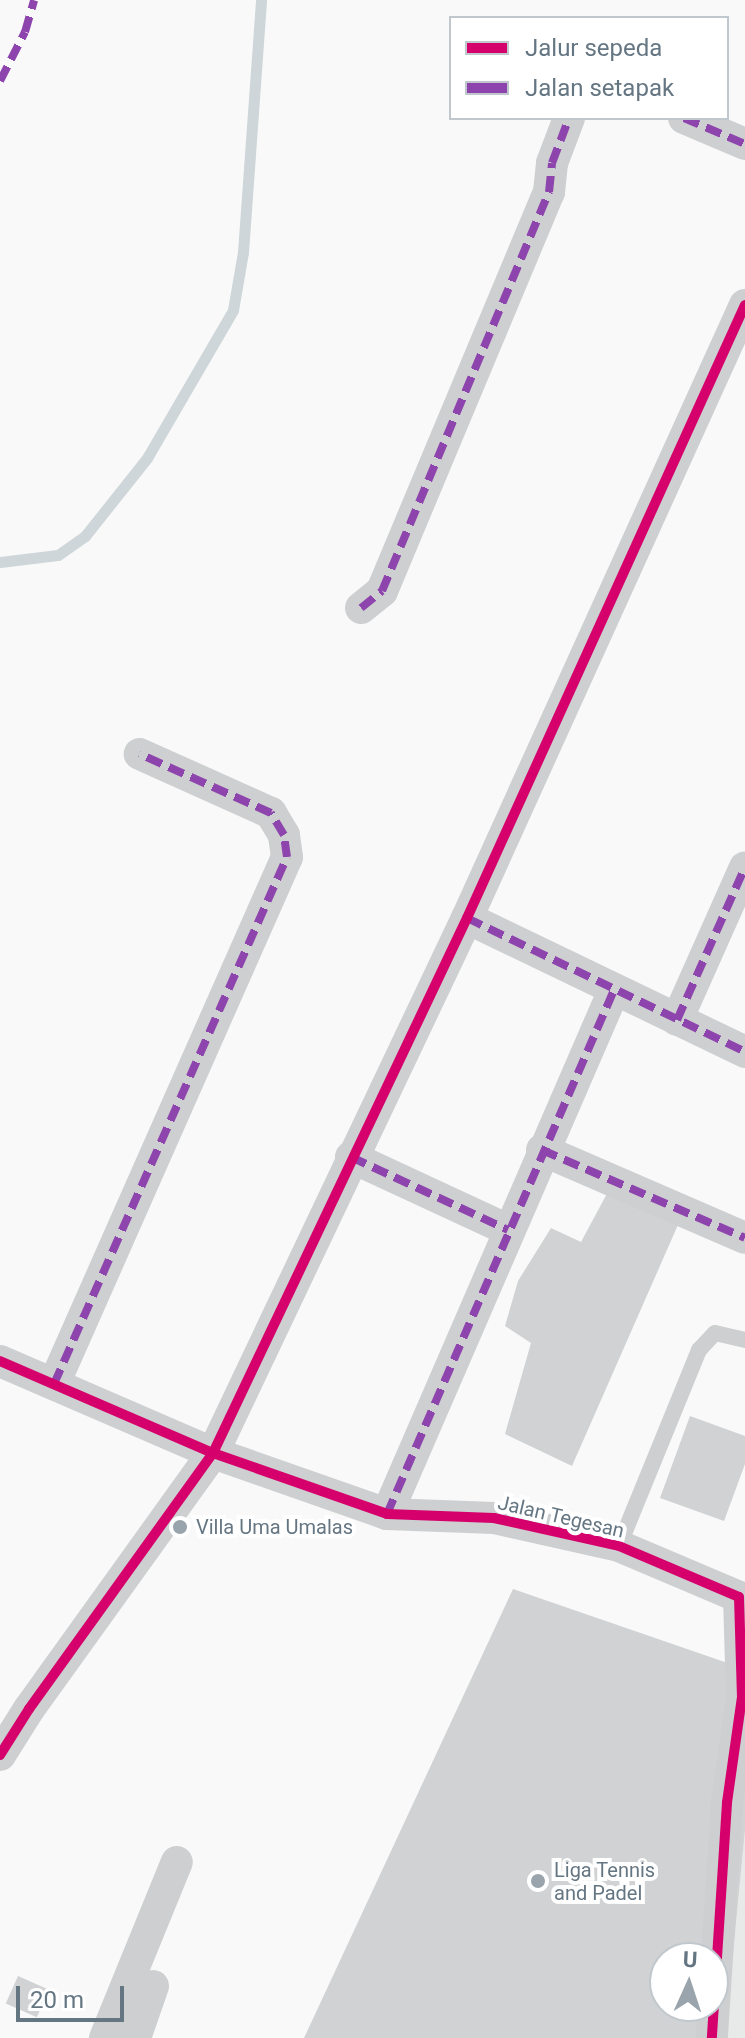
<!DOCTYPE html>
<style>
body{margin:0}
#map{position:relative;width:745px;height:2038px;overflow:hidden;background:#f9f9f9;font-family:Roboto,sans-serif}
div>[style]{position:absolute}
.built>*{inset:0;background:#e8e9e9}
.stream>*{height:11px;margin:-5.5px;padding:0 5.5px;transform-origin:5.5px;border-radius:5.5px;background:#ced6d9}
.building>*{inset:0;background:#d0d2d3;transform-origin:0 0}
.lane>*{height:16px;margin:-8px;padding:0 8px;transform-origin:8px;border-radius:8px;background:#cecfd0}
.street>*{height:32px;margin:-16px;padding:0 16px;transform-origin:16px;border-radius:16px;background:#cecfd0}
.quiet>*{height:8px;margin-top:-4px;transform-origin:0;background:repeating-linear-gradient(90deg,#8e44ad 0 16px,transparent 0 24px)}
.cycleway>*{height:10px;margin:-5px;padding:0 5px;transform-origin:5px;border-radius:5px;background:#d6006c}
.dots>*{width:22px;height:22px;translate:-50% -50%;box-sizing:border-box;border:4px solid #fff;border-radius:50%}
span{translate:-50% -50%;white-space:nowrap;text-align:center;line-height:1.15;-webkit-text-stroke:8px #fff;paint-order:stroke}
.street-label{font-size:20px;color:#657683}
.poi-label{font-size:20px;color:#657683}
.left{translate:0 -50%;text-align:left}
.legend{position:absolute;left:449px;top:16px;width:280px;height:104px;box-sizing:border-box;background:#fff;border:2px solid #c1c8cd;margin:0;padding:10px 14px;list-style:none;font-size:24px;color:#657683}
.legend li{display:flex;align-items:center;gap:16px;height:40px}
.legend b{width:40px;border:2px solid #c1c8cd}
.north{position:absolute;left:649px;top:1942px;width:80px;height:80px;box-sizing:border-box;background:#fff;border:2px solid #c1c8cd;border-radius:50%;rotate:3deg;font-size:22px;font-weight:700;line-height:32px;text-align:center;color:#657683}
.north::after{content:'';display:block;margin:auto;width:28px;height:36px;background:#99a4ac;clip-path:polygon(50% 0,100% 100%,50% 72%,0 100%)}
.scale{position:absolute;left:16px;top:1986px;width:108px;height:36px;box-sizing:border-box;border:4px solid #657683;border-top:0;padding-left:10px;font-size:24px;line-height:28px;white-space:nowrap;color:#657683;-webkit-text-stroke:6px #fff;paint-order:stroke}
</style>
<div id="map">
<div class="built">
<i style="clip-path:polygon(745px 1830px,745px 2038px,725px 2038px)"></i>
</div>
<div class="stream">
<i style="left:0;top:562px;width:58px;rotate:-6.9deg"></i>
<i style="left:58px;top:555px;width:33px;rotate:-35deg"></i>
<i style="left:85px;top:536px;width:100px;rotate:-51.5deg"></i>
<i style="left:147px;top:458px;width:171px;rotate:-59.8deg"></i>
<i style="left:233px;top:310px;width:59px;rotate:-80.2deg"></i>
<i style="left:243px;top:252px;width:253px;rotate:-85.9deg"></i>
</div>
<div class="building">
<i style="clip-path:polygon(610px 1188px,681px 1218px,572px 1466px,505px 1434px,531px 1343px,505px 1326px,518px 1281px,551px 1228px,581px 1242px)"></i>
<i style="clip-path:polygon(690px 1416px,745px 1436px,745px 1464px,724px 1521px,660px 1498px)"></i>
<i style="clip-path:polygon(evenodd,513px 1589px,745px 1669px,745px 1830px,725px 2038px,304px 2038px,513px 1589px,665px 1958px,713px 1958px,713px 2006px,665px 2006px,665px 1958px)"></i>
<i style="left:18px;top:1976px;width:34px;height:30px;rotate:24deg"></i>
</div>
<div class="lane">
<i style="left:619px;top:1546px;width:212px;rotate:-67.8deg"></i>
<i style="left:699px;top:1350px;width:23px;rotate:-47deg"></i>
<i style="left:715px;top:1333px;width:31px;rotate:13deg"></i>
</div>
<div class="street">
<i style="left:684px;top:118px;width:66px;rotate:23.1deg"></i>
<i style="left:361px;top:608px;width:27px;rotate:-39deg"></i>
<i style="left:382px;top:591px;width:433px;rotate:-67.3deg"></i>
<i style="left:549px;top:192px;width:29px;rotate:-84deg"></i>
<i style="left:552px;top:163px;width:48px;rotate:-69.3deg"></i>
<i style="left:467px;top:918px;width:309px;rotate:25.7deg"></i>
<i style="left:677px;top:1020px;width:167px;rotate:-66deg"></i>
<i style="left:542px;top:1150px;width:221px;rotate:23.4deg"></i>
<i style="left:351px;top:1157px;width:173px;rotate:24.9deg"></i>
<i style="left:0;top:1361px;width:232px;rotate:23.4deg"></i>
<i style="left:213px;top:1453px;width:184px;rotate:19.3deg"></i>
<i style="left:387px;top:1514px;width:107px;rotate:2.1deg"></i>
<i style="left:494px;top:1518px;width:128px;rotate:12.6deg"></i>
<i style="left:619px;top:1546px;width:130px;rotate:23deg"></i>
<i style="left:739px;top:1597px;width:100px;rotate:88.3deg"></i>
<i style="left:742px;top:1697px;width:107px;rotate:98.1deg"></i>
<i style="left:727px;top:1803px;width:235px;rotate:93.7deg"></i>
<i style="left:54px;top:1384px;width:576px;rotate:-66.15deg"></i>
<i style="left:287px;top:857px;width:22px;rotate:-98deg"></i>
<i style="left:284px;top:835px;width:26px;rotate:-121deg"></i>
<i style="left:271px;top:813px;width:144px;rotate:-155.8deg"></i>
<i style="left:387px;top:1514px;width:571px;rotate:-66.58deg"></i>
<i style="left:0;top:1755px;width:54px;rotate:-57.8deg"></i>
<i style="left:29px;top:1709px;width:315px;rotate:-54.3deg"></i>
<i style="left:213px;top:1453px;width:592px;rotate:-64.6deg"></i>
<i style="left:467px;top:918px;width:673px;rotate:-65.61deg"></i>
<i style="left:105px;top:2038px;width:190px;rotate:-67.8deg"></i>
<i style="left:135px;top:2038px;width:55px;rotate:-70.9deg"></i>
</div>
<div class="quiet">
<i style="left:0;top:81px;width:55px;rotate:-63deg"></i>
<i style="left:25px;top:32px;width:33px;rotate:-74deg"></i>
<i style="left:684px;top:118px;width:66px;rotate:23.1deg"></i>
<i style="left:361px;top:608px;width:27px;rotate:-39deg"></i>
<i style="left:382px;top:591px;width:433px;rotate:-67.3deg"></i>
<i style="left:549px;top:192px;width:29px;rotate:-84deg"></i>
<i style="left:552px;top:163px;width:48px;rotate:-69.3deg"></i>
<i style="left:467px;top:918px;width:309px;rotate:25.7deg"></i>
<i style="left:677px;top:1020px;width:167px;rotate:-66deg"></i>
<i style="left:542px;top:1150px;width:221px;rotate:23.4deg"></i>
<i style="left:351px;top:1157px;width:173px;rotate:24.9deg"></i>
<i style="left:54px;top:1384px;width:576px;rotate:-66.15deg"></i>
<i style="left:287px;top:857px;width:22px;rotate:-98deg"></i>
<i style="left:284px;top:835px;width:26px;rotate:-121deg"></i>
<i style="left:271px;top:813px;width:144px;rotate:-155.8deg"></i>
<i style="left:387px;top:1514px;width:571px;rotate:-66.58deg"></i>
</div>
<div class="cycleway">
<i style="left:0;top:1361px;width:232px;rotate:23.4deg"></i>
<i style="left:213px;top:1453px;width:184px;rotate:19.3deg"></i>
<i style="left:387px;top:1514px;width:107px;rotate:2.1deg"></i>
<i style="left:494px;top:1518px;width:128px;rotate:12.6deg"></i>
<i style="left:619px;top:1546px;width:130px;rotate:23deg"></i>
<i style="left:739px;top:1597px;width:100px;rotate:88.3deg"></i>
<i style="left:742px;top:1697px;width:107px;rotate:98.1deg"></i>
<i style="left:727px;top:1803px;width:235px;rotate:93.7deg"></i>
<i style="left:0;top:1755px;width:54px;rotate:-57.8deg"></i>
<i style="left:29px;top:1709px;width:315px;rotate:-54.3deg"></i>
<i style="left:213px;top:1453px;width:592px;rotate:-64.6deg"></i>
<i style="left:467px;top:918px;width:673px;rotate:-65.61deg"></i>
</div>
<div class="dots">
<i style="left:180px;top:1527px;background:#99a4ac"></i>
<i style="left:538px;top:1881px;background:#99a4ac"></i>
</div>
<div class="street-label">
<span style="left:561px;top:1517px;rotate:13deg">Jalan Tegesan</span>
</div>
<div class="poi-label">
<span class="left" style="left:196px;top:1527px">Villa Uma Umalas</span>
<span class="left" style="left:554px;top:1882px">Liga Tennis<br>and Padel</span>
</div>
<ul class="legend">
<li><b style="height:10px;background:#d6006c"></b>Jalur sepeda</li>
<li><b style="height:10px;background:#8e44ad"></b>Jalan setapak</li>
</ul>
<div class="north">U</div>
<div class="scale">20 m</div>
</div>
